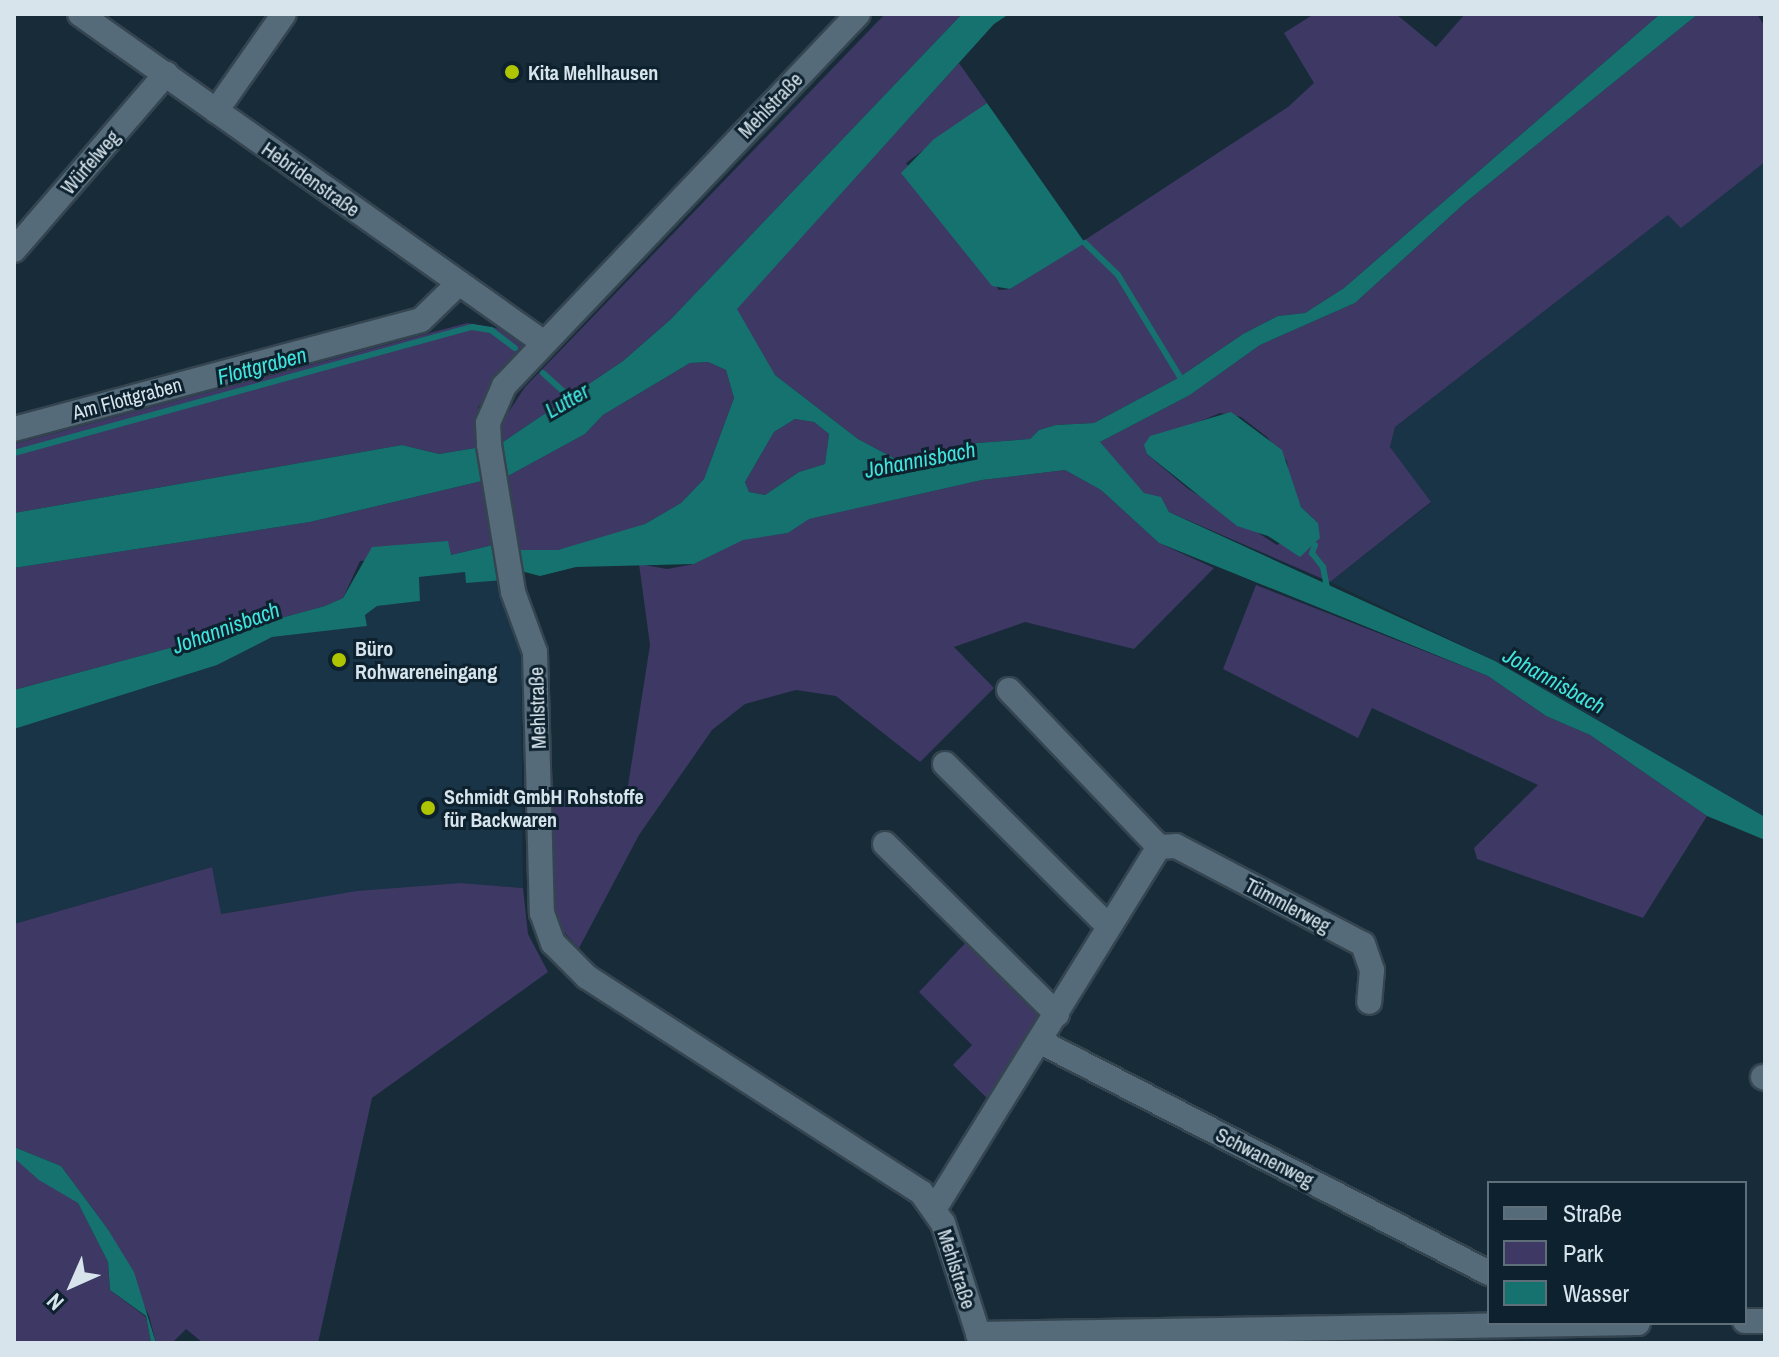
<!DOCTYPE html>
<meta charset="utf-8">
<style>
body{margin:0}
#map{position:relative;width:1779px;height:1357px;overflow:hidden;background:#172b38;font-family:"Archivo Narrow",sans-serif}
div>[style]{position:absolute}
.built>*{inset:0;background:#193446}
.green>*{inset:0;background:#3d3864}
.water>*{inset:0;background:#16726e}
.stream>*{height:6px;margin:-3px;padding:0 3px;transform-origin:3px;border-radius:3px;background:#16726e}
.roads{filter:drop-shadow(2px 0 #354550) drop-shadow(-2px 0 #354550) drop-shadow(0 2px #354550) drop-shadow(0 -2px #354550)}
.minor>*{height:24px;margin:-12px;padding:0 12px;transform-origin:12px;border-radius:12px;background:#556b7a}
.dots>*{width:22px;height:22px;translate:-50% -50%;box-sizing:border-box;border:4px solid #0d212e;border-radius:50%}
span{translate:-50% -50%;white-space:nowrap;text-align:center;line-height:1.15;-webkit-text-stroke:6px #0d212e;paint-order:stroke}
.poi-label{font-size:20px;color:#d7e4ec;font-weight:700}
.left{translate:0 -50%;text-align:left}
.street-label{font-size:20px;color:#d7e4ec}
.water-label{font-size:22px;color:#40e4dc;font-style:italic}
.frame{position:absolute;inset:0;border:16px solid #d7e4ec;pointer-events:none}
.legend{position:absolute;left:1487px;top:1181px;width:260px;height:144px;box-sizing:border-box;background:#0d212e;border:2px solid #5e6f7a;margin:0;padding:10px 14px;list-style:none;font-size:24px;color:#d7e4ec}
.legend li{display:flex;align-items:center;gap:16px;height:40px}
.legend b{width:40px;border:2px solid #5e6f7a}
.north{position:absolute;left:32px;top:1245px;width:80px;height:80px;-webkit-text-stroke:6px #0d212e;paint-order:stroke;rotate:225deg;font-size:22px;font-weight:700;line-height:32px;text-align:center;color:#d7e4ec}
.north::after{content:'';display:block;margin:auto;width:28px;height:36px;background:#d7e4ec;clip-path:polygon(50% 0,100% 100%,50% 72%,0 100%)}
</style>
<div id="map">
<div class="built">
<i style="clip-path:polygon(1765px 162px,1765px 817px,1495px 661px,1330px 582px,1431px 503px,1390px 447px,1395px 427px,1669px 214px,1681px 227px)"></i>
<i style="clip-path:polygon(465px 572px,501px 580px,521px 647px,523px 888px,460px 883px,356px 891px,220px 914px,211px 867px,14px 924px,14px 729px,217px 665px,272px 637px,367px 625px,365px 615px,377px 606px,420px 601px,419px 577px)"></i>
</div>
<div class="green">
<i style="clip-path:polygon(885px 14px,962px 14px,671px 319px,623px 361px,500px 444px,502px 422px,525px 387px)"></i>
<i style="clip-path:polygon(1314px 14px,1396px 14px,1436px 47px,1465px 14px,1660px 14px,1344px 288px,1305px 313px,1278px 316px,1243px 334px,1178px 378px,1094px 423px,1056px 425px,1039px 430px,1030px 439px,977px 443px,901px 462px,858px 439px,775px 375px,745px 330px,736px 309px,959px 63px,987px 103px,906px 163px,999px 290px,1010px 289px,1288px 107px,1314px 83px,1284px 33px)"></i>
<i style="clip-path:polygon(evenodd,1698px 14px,1757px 14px,1765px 27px,1765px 162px,1681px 228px,1668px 215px,1395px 427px,1390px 447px,1431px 502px,1330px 582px,1169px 512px,1161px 498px,1144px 493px,1104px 452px,1100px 442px,1190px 395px,1260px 345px,1355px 303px,1466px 202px,1698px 14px,1220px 413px,1241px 417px,1267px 437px,1287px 461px,1289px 482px,1301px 507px,1318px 523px,1277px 545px,1187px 488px,1147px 454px,1189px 426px,1220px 413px)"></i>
<i style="clip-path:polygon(467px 323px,501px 329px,524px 346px,478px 407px,481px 447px,439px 454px,402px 445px,14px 513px,14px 444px)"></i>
<i style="clip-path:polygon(708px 362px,726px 370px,734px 398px,704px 479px,681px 503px,645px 524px,610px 537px,558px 550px,509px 550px,506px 477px,585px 434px,603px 415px,690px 363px)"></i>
<i style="clip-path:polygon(795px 419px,814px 422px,829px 434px,825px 464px,799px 472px,765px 495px,749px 492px,745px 482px,774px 432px)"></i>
<i style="clip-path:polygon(1065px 470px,1101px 490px,1159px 543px,1214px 568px,1134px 649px,1025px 622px,954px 647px,994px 688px,920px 762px,836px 696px,796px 690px,745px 704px,712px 730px,639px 835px,579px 948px,573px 942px,557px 924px,551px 900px,552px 791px,627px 792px,650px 645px,639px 564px,667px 569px,694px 564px,743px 539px,788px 533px,808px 519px,982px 480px)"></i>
<i style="clip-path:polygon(486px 480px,497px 544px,451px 555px,360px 561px,343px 598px,325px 606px,14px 690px,14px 568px,310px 522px)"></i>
<i style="clip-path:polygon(1256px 585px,1488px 676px,1546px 716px,1590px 735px,1707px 816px,1643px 918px,1477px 859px,1474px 848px,1538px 785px,1372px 708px,1358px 738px,1223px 669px)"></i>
<i style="clip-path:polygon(212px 867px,221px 914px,356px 891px,460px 883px,523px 888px,528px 934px,548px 972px,372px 1098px,318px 1343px,203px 1343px,186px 1329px,172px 1343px,156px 1343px,149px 1316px,107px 1228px,61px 1166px,14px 1147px,14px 924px)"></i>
<i style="clip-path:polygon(971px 937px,1051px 1017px,995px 1106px,953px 1065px,972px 1045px,919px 992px)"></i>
<i style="clip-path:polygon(14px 1158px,78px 1203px,108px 1262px,110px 1290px,146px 1317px,151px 1343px,14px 1343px)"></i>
</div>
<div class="water">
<i style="clip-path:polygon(evenodd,962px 14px,1009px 14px,994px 24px,737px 309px,775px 375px,858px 439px,901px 462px,977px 443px,1030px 439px,1039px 430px,1056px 425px,1094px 423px,1178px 378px,1243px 334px,1278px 316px,1305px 313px,1344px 288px,1660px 14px,1698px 14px,1466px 202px,1355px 303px,1260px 345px,1190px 395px,1100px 442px,1144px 493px,1161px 497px,1169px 512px,1495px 661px,1765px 817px,1765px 840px,1707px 816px,1590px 735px,1546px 716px,1488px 676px,1159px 543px,1101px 490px,1065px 470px,982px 480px,809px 519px,788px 533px,743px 540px,694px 564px,576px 567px,540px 576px,513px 569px,509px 550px,558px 550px,645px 524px,681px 503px,704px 479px,734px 398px,726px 370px,708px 362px,690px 363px,603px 415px,585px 434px,506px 477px,500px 444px,623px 361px,671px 319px,962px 14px,795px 419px,814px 422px,829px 434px,825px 464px,799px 472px,765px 495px,749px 492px,745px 482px,774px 432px,795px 419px)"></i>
<i style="clip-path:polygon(987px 103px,1085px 243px,1010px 289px,992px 286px,901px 173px,934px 139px)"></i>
<i style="clip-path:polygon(1231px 412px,1282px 450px,1301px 507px,1318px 523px,1320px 538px,1300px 557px,1268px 536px,1237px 526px,1147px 454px,1144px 445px,1150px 436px)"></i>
<i style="clip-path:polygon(402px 445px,439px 454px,481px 447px,486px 480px,310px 522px,14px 568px,14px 513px)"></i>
<i style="clip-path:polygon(448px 541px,451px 555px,497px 544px,504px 580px,466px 583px,465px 572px,419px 577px,420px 601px,377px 606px,365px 615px,367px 626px,272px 637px,217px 665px,14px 729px,14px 690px,325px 606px,343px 598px,372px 547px)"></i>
<i style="clip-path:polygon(14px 1147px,61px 1166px,107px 1228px,134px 1272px,156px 1343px,151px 1343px,146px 1316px,110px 1290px,108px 1262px,78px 1203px,39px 1180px,14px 1158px)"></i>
</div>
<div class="stream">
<i style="left:1085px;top:243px;width:46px;rotate:44.1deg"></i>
<i style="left:1118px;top:275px;width:125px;rotate:58.7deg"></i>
<i style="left:543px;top:373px;width:42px;rotate:42.1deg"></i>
<i style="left:14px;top:453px;width:475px;rotate:-15.4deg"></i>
<i style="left:472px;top:327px;width:19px;rotate:9deg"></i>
<i style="left:491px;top:330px;width:30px;rotate:37deg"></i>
<i style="left:1315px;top:545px;width:9px;rotate:111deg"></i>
<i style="left:1312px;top:553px;width:18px;rotate:52deg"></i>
<i style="left:1323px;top:567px;width:20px;rotate:79deg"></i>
</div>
<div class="roads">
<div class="minor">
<i style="left:80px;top:14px;width:569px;rotate:35.34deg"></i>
<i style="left:858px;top:14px;width:514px;rotate:133.58deg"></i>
<i style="left:504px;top:386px;width:40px;rotate:113.4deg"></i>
<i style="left:488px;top:423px;width:22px;rotate:87deg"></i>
<i style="left:489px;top:445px;width:149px;rotate:80.7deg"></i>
<i style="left:513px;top:592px;width:64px;rotate:69.9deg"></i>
<i style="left:535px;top:652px;width:261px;rotate:88.5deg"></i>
<i style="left:542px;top:913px;width:32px;rotate:70deg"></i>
<i style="left:553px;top:943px;width:48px;rotate:45deg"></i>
<i style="left:587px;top:977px;width:397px;rotate:32.8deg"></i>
<i style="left:921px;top:1192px;width:38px;rotate:55deg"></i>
<i style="left:943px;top:1223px;width:126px;rotate:72.4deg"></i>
<i style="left:216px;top:111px;width:118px;rotate:-55deg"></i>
<i style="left:14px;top:250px;width:233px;rotate:-49.2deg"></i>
<i style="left:14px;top:429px;width:421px;rotate:-15deg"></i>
<i style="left:421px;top:320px;width:53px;rotate:-44.2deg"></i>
<i style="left:1009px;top:690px;width:217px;rotate:46.3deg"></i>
<i style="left:945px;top:764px;width:231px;rotate:44.8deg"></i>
<i style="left:885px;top:844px;width:242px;rotate:44.7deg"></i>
<i style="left:1041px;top:1042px;width:504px;rotate:27.28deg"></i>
<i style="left:1763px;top:1077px;width:2px;rotate:27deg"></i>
<i style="left:935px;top:1208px;width:425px;rotate:-58.2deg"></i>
<i style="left:1159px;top:847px;width:17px;rotate:-3deg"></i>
<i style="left:1176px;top:846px;width:211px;rotate:27.7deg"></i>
<i style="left:1363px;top:944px;width:28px;rotate:71deg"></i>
<i style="left:1372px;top:970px;width:32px;rotate:95deg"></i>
<i style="left:1745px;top:1321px;width:20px"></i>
<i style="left:978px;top:1334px;width:660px;rotate:-0.95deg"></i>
</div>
</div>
<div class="dots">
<i style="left:512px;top:72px;background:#b0c502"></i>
<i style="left:339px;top:660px;background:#b0c502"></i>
<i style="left:428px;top:808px;background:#b0c502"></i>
</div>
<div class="poi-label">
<span class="left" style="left:528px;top:72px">Kita Mehlhausen</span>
<span class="left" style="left:355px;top:660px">Büro<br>Rohwareneingang</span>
<span class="left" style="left:444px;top:808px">Schmidt GmbH Rohstoffe<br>für Backwaren</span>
</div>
<div class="street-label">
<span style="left:770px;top:105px;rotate:-46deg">Mehlstraße</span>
<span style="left:90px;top:162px;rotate:-49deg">Würfelweg</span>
<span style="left:311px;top:179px;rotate:35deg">Hebridenstraße</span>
<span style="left:127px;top:398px;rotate:-15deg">Am Flottgraben</span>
<span style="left:537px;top:708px;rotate:-92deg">Mehlstraße</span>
<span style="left:1288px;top:905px;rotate:28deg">Tümmlerweg</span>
<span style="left:1265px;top:1157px;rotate:27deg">Schwanenweg</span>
<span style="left:957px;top:1269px;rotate:72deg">Mehlstraße</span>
</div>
<div class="water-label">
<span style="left:262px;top:366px;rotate:-15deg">Flottgraben</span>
<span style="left:567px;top:401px;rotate:-30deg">Lutter</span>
<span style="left:920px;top:460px;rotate:-11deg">Johannisbach</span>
<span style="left:226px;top:628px;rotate:-20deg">Johannisbach</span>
<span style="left:1554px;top:681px;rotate:29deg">Johannisbach</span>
</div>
<div class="frame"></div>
<ul class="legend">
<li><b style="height:10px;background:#556b7a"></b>Straße</li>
<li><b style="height:22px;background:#3d3864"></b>Park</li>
<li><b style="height:22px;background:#16726e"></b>Wasser</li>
</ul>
<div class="north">N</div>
</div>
